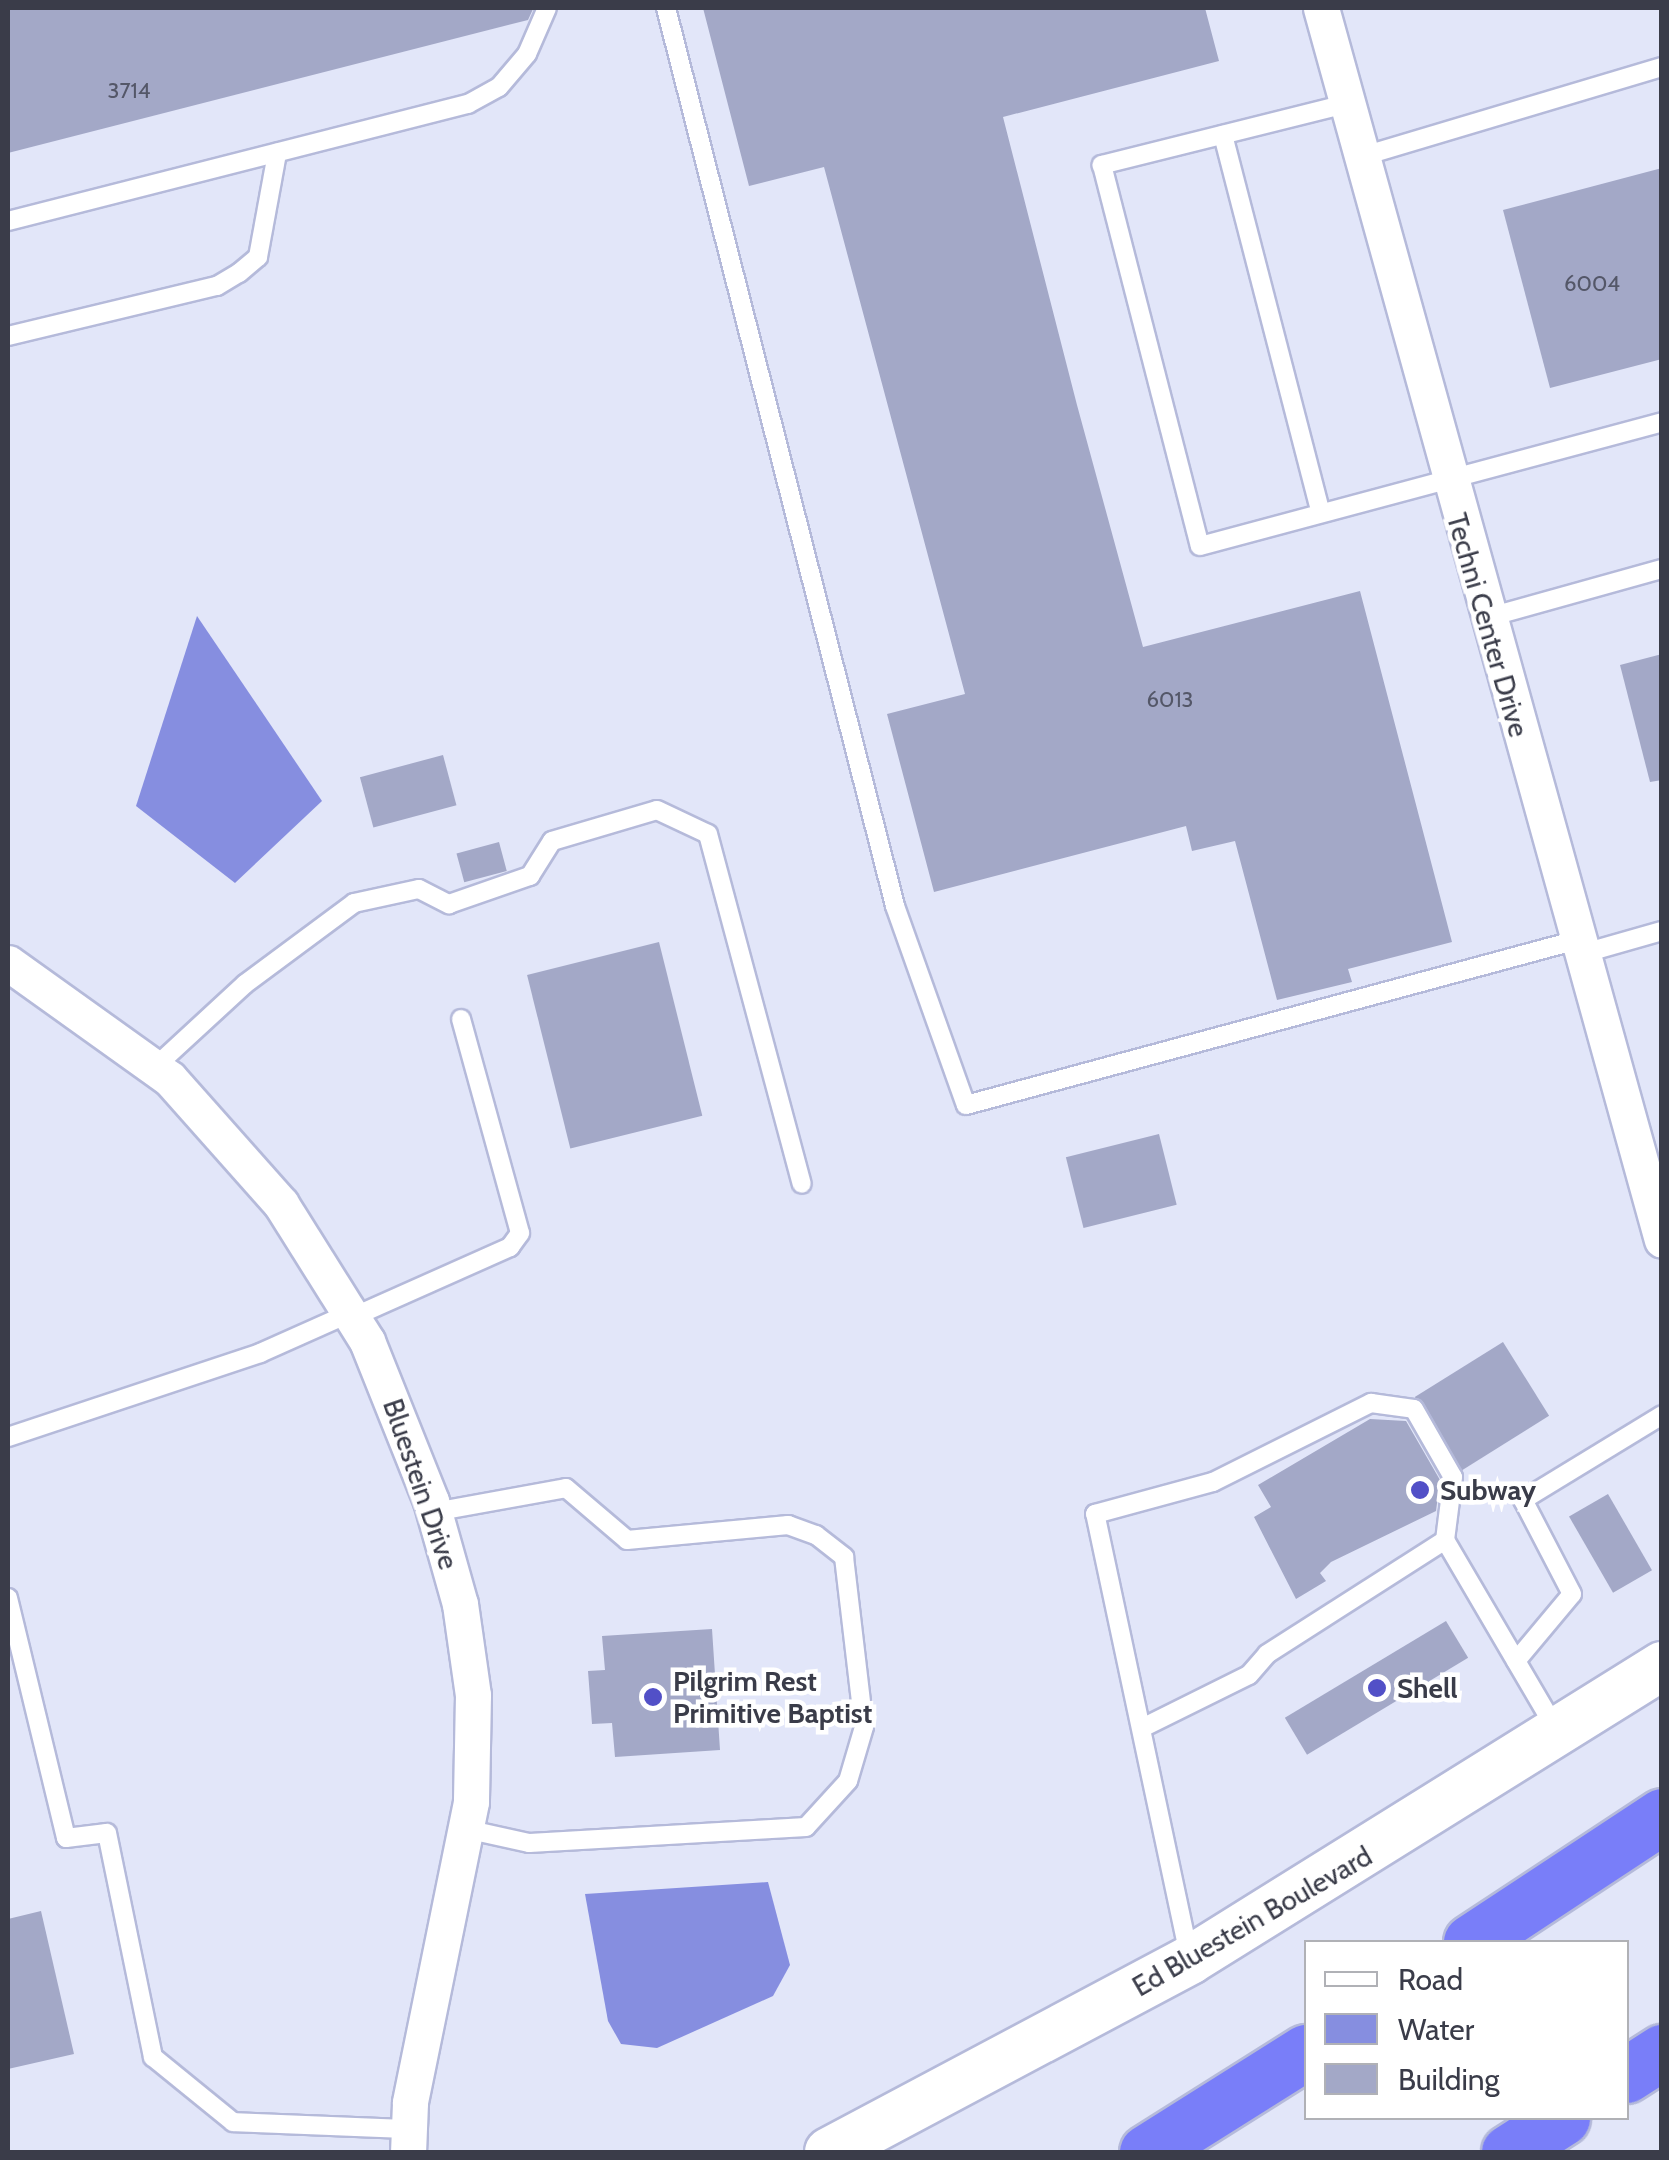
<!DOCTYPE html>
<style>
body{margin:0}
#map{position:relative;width:1669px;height:2160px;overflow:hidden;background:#e2e6f9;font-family:Cabin,sans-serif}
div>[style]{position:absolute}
.water>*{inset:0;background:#868ee0}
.building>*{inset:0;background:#a3a8c7;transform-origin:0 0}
.roads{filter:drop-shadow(2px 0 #b5bada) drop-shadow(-2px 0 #b5bada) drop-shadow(0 2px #b5bada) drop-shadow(0 -2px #b5bada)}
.service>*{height:18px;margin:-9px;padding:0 9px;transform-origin:9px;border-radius:9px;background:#fff}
.minor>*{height:35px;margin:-17.5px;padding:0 17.5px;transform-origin:17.5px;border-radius:17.5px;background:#fff}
.secondary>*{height:48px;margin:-24px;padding:0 24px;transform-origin:24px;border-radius:24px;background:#fff}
.motorway>*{height:55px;margin:-27.5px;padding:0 27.5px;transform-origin:27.5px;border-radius:27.5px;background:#797ef9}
.dots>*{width:28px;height:28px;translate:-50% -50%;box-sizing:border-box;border:5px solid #fff;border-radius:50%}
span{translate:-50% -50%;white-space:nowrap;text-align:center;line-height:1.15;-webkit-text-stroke:9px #fff;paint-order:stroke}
.number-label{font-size:22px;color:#545768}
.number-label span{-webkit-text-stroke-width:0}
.street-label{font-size:28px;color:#3a3c49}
.poi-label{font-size:28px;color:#3a3c49;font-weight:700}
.left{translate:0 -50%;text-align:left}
.frame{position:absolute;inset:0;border:10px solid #3a3c49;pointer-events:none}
.legend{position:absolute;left:1304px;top:1940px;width:325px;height:180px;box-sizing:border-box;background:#fff;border:2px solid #b0b1b6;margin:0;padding:12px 18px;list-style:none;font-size:30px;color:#3a3c49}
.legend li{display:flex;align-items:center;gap:20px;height:50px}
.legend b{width:50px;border:2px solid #b0b1b6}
</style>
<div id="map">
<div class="water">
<i style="clip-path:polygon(197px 616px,322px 801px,235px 883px,136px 806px)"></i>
<i style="clip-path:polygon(768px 1882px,790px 1965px,773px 1996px,657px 2048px,621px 2044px,608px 2021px,585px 1894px)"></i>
</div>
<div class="building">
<i style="clip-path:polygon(8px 8px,533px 8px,533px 9px,528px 20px,8px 153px)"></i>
<i style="clip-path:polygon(703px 8px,1205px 8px,1219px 61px,1003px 117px,1077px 405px,1143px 647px,1360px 591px,1452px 942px,1348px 969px,1352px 982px,1277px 1000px,1235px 841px,1192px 851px,1186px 826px,934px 892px,887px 714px,965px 694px,824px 167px,749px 186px)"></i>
<i style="clip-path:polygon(1662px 168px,1662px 359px,1550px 388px,1503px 210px)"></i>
<i style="clip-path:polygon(1662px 654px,1662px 780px,1650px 782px,1620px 665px)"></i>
<i style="left:443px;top:755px;width:52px;height:86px;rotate:75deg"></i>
<i style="left:499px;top:842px;width:30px;height:44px;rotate:75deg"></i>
<i style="left:659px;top:942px;width:179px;height:136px;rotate:76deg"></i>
<i style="left:1159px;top:1134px;width:73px;height:96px;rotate:76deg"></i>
<i style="left:1503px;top:1342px;width:87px;height:104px;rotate:58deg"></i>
<i style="clip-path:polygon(1370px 1419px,1406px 1421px,1440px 1480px,1436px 1511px,1331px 1562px,1320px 1573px,1326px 1581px,1296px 1599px,1254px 1517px,1271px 1507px,1258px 1485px)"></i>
<i style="left:1608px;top:1494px;width:88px;height:45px;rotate:60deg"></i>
<i style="left:1446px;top:1621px;width:43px;height:188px;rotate:59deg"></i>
<i style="clip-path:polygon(712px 1629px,720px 1750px,615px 1757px,612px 1723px,592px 1724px,588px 1671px,605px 1670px,602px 1636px)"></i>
<i style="clip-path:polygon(41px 1911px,74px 2054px,8px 2069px,8px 1919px)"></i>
</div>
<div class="roads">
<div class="service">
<i style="left:666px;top:8px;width:927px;rotate:75.69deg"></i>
<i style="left:895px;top:906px;width:211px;rotate:70.4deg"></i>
<i style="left:966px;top:1105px;width:633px;rotate:-15.11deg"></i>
<i style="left:1346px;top:104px;width:252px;rotate:166deg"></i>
<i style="left:1102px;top:165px;width:393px;rotate:75.6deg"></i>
<i style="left:1200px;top:546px;width:478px;rotate:-15deg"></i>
<i style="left:1223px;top:135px;width:390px;rotate:75.5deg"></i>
<i style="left:1360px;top:157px;width:315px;rotate:-16.6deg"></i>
<i style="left:8px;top:221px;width:475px;rotate:-14.3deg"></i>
<i style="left:468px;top:104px;width:35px;rotate:-29deg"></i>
<i style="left:499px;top:87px;width:43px;rotate:-49.7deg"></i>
<i style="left:527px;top:54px;width:50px;rotate:-66.5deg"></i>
<i style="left:8px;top:336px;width:215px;rotate:-13.5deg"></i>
<i style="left:217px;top:286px;width:26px;rotate:-31deg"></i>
<i style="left:239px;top:273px;width:25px;rotate:-40deg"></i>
<i style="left:258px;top:257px;width:106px;rotate:-79.6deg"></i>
<i style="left:1486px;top:618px;width:183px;rotate:-15.6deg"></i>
<i style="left:1581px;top:954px;width:84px;rotate:-15.9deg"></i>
<i style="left:155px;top:1067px;width:122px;rotate:-42.7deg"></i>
<i style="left:245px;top:984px;width:136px;rotate:-36.6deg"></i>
<i style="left:354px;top:903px;width:66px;rotate:-12.2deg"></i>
<i style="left:419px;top:889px;width:34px;rotate:27deg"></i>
<i style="left:449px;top:904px;width:86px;rotate:-19.1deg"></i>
<i style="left:530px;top:876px;width:41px;rotate:-57.8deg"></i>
<i style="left:552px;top:841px;width:109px;rotate:-16.4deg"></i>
<i style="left:657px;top:810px;width:56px;rotate:25.2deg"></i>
<i style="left:708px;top:834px;width:362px;rotate:75deg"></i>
<i style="left:353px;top:1317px;width:172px;rotate:-24deg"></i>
<i style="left:510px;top:1247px;width:17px;rotate:-54deg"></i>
<i style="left:520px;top:1233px;width:222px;rotate:-105.4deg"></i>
<i style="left:8px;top:1437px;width:266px;rotate:-18.4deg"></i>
<i style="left:260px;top:1353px;width:98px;rotate:-24deg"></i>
<i style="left:434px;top:1512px;width:134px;rotate:-10.3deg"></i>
<i style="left:566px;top:1488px;width:80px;rotate:40.4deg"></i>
<i style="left:627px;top:1540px;width:162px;rotate:-5.3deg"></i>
<i style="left:788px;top:1525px;width:30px;rotate:20deg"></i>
<i style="left:816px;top:1535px;width:36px;rotate:38deg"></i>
<i style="left:844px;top:1557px;width:171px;rotate:83.3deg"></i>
<i style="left:864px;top:1727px;width:56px;rotate:106.5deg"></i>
<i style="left:848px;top:1781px;width:62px;rotate:132.4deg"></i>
<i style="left:806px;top:1827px;width:277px;rotate:176.7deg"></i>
<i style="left:529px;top:1843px;width:65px;rotate:-167.5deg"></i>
<i style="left:8px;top:1598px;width:247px;rotate:76.4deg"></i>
<i style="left:66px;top:1838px;width:41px;rotate:-7deg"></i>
<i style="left:107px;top:1833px;width:229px;rotate:78.4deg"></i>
<i style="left:153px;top:2057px;width:103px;rotate:39.1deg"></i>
<i style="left:233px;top:2122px;width:176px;rotate:2.3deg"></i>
<i style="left:1516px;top:1661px;width:87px;rotate:-50.1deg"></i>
<i style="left:1572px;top:1594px;width:106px;rotate:-117.5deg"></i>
<i style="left:1523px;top:1500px;width:163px;rotate:-31.4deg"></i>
<i style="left:1142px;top:1728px;width:119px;rotate:-26.4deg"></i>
<i style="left:1249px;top:1675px;width:28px;rotate:-49deg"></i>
<i style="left:1267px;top:1654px;width:211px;rotate:-32.6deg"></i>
<i style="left:1189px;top:1955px;width:451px;rotate:-102deg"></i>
<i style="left:1095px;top:1514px;width:122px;rotate:-15.2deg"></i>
<i style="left:1213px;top:1482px;width:177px;rotate:-26.6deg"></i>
<i style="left:1371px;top:1403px;width:43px;rotate:7.9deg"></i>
<i style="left:1414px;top:1409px;width:78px;rotate:60.2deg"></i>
<i style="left:1453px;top:1477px;width:64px;rotate:97.2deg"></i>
<i style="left:1445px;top:1540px;width:219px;rotate:59.6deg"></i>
</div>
<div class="minor">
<i style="left:1321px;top:8px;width:1278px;rotate:74.53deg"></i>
<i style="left:8px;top:963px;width:199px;rotate:35.6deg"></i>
<i style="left:170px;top:1079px;width:167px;rotate:48.4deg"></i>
<i style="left:281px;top:1204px;width:162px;rotate:57.9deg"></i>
<i style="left:367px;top:1341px;width:172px;rotate:68.2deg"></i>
<i style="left:431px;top:1501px;width:107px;rotate:74.3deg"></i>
<i style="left:460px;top:1604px;width:92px;rotate:81.9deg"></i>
<i style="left:473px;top:1695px;width:107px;rotate:91.1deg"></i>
<i style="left:471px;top:1802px;width:307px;rotate:101.5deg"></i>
<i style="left:410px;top:2103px;width:49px;rotate:92.3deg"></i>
</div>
<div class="secondary">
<i style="left:829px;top:2152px;width:409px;rotate:-28deg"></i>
<i style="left:1190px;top:1960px;width:556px;rotate:-31.92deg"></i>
</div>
<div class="motorway">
<i style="left:1471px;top:1942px;width:229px;rotate:-33.4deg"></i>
<i style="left:1626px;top:2075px;width:43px;rotate:-32.6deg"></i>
<i style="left:1147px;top:2152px;width:188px;rotate:-32.2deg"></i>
<i style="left:1509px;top:2152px;width:63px;rotate:-32.7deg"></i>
</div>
</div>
<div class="dots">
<i style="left:1420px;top:1490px;background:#5250c7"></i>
<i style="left:1377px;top:1688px;background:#5250c7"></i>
<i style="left:653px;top:1697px;background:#5250c7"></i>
</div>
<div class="number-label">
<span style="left:129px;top:91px">3714</span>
<span style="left:1592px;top:284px">6004</span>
<span style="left:1170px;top:700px">6013</span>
</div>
<div class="street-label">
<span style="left:1488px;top:625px;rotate:74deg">Techni Center Drive</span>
<span style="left:421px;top:1484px;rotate:71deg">Bluestein Drive</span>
<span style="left:1252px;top:1921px;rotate:-30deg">Ed Bluestein Boulevard</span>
</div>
<div class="poi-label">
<span class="left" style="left:1440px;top:1490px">Subway</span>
<span class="left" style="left:673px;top:1697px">Pilgrim Rest<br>Primitive Baptist</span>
<span class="left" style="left:1397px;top:1688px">Shell</span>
</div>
<div class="frame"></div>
<ul class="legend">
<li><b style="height:12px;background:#fff"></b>Road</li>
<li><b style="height:28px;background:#868ee0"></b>Water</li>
<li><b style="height:28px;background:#a3a8c7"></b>Building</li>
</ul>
</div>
